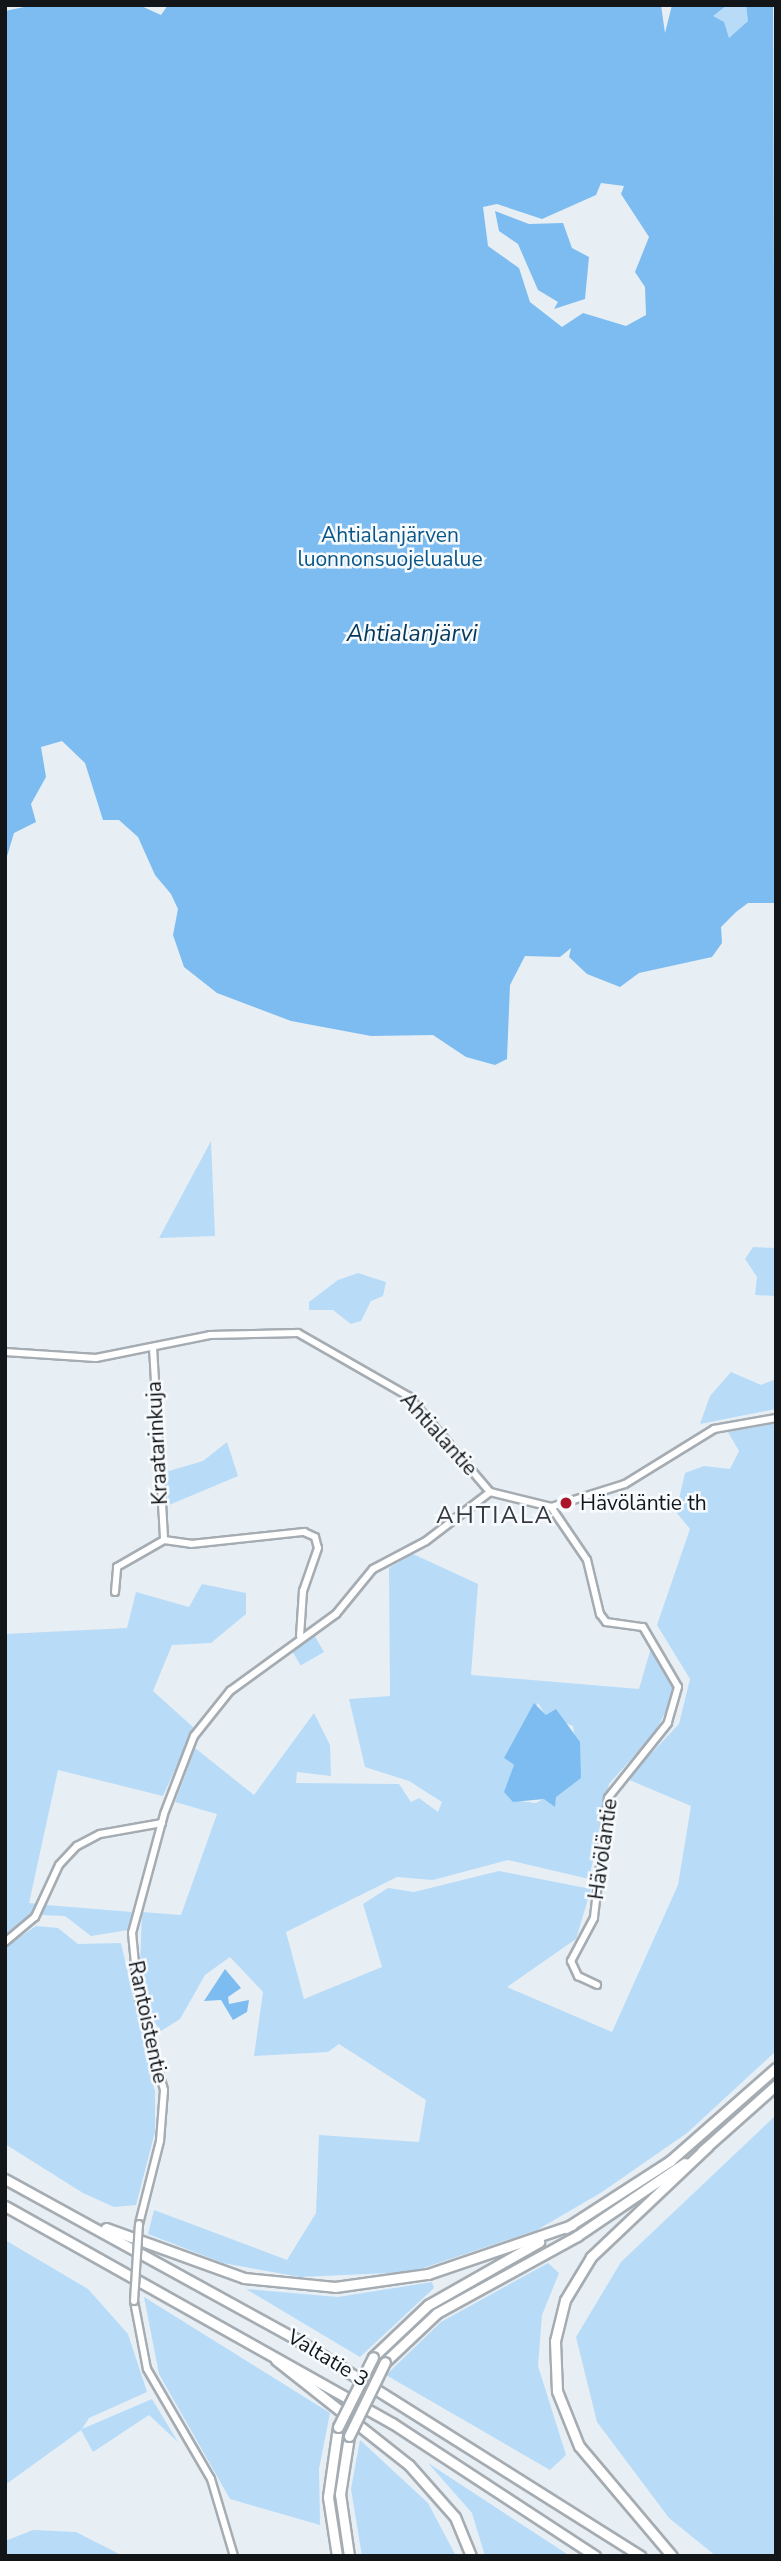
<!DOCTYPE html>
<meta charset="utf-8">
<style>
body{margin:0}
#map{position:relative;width:781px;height:2561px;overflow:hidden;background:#e7eff5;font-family:"Nunito Sans",sans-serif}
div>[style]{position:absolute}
.green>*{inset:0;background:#b8dbf8;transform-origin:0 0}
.water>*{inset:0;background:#7dbcf0}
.roads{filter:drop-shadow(2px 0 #a5acb2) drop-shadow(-2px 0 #a5acb2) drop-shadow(0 2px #a5acb2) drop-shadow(0 -2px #a5acb2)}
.minor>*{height:6px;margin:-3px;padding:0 3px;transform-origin:3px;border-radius:3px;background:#fff}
.highway>*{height:9px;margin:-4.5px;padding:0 4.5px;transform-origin:4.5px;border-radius:4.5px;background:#fff}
.bridges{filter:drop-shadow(2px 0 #a5acb2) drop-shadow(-2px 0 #a5acb2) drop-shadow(0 2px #a5acb2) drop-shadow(0 -2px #a5acb2)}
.minor-bridge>*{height:6px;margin:-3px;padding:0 3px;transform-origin:3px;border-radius:3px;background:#fff}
.highway-bridge>*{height:9px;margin:-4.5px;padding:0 4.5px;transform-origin:4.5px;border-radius:4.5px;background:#fff}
.dots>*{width:19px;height:19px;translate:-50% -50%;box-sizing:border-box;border:4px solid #f8fbfe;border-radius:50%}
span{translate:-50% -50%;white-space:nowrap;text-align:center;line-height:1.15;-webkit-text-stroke:5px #f8fbfe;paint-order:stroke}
.park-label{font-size:21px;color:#0a5686}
.street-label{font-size:21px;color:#131618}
.poi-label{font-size:21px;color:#131618}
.left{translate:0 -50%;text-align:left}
.water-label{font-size:23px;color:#05385a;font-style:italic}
.quarter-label{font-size:24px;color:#343a3f;letter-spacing:2px}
.frame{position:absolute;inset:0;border:7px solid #131618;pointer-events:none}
</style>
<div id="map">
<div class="green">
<i style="clip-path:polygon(746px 5px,748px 21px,729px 38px,713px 16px,718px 7px)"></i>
<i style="clip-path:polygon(211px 1141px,215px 1236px,159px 1238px)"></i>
<i style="clip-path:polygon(753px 1247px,776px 1248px,776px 1296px,755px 1295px,757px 1277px,745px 1259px)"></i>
<i style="clip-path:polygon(358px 1273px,386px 1282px,383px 1296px,371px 1301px,361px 1321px,351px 1324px,333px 1310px,309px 1310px,309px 1302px,338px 1280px)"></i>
<i style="clip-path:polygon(731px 1372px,761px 1385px,776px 1379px,776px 1409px,700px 1424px,710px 1396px)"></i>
<i style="clip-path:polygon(evenodd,776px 1423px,776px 2051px,687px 2133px,602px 2192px,537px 2230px,411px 2272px,300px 2277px,223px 2263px,148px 2234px,154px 2210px,287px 2260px,316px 2213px,319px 2135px,419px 2142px,426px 2100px,339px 2044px,328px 2052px,254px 2056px,263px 1992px,230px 1957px,205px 1975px,180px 2019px,161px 2031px,151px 2018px,140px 1967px,142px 1912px,181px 1915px,217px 1814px,175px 1802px,195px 1748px,254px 1795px,314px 1713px,330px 1745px,331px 1776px,297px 1772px,296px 1783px,399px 1784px,411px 1802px,419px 1798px,438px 1812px,442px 1802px,409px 1781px,365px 1767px,349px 1699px,390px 1696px,389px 1568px,413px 1554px,478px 1584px,471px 1675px,639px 1689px,653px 1641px,676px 1692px,655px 1732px,609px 1784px,589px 1879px,508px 1860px,433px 1880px,397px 1877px,286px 1932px,304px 1999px,382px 1967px,363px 1904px,388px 1888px,414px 1892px,499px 1871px,591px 1889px,576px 1939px,507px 1987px,612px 2032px,678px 1885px,691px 1806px,627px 1779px,679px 1724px,690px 1679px,657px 1625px,690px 1529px,676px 1512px,685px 1473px,704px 1466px,730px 1469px,739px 1451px,728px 1432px,776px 1423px,538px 1703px,546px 1716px,573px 1726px,581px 1778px,536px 1803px,519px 1801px,507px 1788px,514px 1765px,505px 1759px,538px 1703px)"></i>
<i style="clip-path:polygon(227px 1442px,238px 1476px,169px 1505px,162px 1473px,203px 1461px)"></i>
<i style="clip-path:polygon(202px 1584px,246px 1593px,246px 1614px,211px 1643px,172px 1645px,153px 1691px,194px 1728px,163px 1796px,58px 1770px,29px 1903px,40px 1904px,5px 1938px,5px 1634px,127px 1628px,136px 1592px,189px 1607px)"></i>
<i style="left:313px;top:1633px;width:22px;height:27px;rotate:60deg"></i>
<i style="clip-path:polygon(46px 1905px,132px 1912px,128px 1930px,91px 1936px,65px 1916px,41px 1915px)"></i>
<i style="clip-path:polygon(36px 1926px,58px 1928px,78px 1944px,121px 1943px,155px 2092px,155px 2132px,136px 2205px,114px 2207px,83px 2193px,5px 2144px,5px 1947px)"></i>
<i style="clip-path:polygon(776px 2115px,776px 2556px,716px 2556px,669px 2518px,597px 2422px,576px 2337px,621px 2262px)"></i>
<i style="clip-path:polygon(5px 2240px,88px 2289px,128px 2334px,147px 2392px,89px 2418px,82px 2429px,152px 2399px,178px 2442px,149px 2415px,93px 2452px,81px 2430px,5px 2485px)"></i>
<i style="clip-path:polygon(548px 2263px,559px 2273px,542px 2315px,538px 2366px,566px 2455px,550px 2470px,386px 2375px,441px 2322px)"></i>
<i style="clip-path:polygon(432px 2282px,434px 2288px,360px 2357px,246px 2289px,338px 2297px)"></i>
<i style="clip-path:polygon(144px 2297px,330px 2413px,319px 2469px,320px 2525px,230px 2499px,159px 2374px)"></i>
<i style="clip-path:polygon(360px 2440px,428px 2503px,456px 2556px,362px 2556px,351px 2489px)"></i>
<i style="clip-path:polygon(428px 2463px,570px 2556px,485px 2556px,472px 2513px)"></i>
<i style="clip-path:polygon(33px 2530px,76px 2532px,123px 2556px,5px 2556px,5px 2541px)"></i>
</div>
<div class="water">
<i style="clip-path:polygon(evenodd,34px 5px,139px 5px,161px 15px,168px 5px,661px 5px,665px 33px,672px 5px,727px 5px,713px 16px,724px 22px,729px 38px,748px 21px,746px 5px,773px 5px,776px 903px,748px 903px,736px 912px,721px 927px,722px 943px,712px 957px,639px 973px,620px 987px,587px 974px,569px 957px,571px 948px,560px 957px,525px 956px,510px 985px,507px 1059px,495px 1065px,466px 1057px,433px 1035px,371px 1036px,291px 1021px,217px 993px,184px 967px,173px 935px,178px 909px,171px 894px,155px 875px,138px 837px,119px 820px,103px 820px,85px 763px,62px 741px,41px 747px,46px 777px,31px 804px,36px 822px,14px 833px,5px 863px,5px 11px,34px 5px,601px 183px,624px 186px,621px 194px,649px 237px,635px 272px,645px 287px,646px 315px,626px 326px,583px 313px,562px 327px,530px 302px,519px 268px,488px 246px,483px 207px,497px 204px,542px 219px,596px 195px,601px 183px)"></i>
<i style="clip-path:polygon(495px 211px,529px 224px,563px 223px,572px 248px,589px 257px,585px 299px,554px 309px,558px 302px,538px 290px,518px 244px,499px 231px)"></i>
<i style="clip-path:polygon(534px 1703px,546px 1715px,556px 1709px,580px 1742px,581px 1778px,556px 1797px,555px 1807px,544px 1799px,513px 1802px,504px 1792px,514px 1765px,504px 1758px)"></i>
<i style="clip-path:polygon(225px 1969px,241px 1988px,228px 1997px,229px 2004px,249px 2000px,247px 2012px,233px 2020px,221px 2000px,204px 2001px)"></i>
</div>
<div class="roads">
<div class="minor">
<i style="left:153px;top:1347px;width:193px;rotate:86.7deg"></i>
<i style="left:5px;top:1352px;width:91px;rotate:3.8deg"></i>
<i style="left:96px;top:1358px;width:116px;rotate:-11.4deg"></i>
<i style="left:210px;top:1335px;width:88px;rotate:-1.3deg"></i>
<i style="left:298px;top:1333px;width:127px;rotate:29.8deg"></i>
<i style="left:408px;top:1396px;width:126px;rotate:49.5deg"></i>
<i style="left:490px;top:1492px;width:63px;rotate:13.8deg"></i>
<i style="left:551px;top:1507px;width:77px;rotate:-17.3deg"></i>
<i style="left:625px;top:1484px;width:105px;rotate:-31.7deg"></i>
<i style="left:714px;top:1429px;width:63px;rotate:-10.1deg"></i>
<i style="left:551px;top:1507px;width:64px;rotate:55.8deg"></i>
<i style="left:587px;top:1560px;width:56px;rotate:76.5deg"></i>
<i style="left:600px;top:1614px;width:10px;rotate:53deg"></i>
<i style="left:606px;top:1622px;width:37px;rotate:8deg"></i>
<i style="left:643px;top:1627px;width:69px;rotate:59.7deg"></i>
<i style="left:678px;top:1687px;width:37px;rotate:106deg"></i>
<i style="left:668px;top:1723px;width:96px;rotate:128.7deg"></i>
<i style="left:608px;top:1798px;width:121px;rotate:96.7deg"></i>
<i style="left:594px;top:1918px;width:49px;rotate:118.1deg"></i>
<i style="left:571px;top:1961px;width:17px;rotate:65deg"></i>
<i style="left:578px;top:1976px;width:21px;rotate:25deg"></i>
<i style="left:115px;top:1592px;width:25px;rotate:-85deg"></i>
<i style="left:117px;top:1567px;width:54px;rotate:-29.9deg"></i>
<i style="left:164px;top:1540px;width:27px;rotate:8deg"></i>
<i style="left:191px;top:1544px;width:114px;rotate:-6.1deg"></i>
<i style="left:304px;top:1532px;width:12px;rotate:24deg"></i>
<i style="left:315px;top:1537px;width:11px;rotate:75deg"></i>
<i style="left:318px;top:1548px;width:46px;rotate:109.2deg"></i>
<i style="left:303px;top:1591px;width:45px;rotate:93.8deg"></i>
<i style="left:5px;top:1942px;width:39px;rotate:-40deg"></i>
<i style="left:35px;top:1917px;width:57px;rotate:-65.2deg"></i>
<i style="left:59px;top:1865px;width:26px;rotate:-47deg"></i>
<i style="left:77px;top:1846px;width:26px;rotate:-28deg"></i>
<i style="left:100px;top:1834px;width:63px;rotate:-10.1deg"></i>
<i style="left:139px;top:2224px;width:86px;rotate:-75.8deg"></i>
<i style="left:160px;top:2141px;width:51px;rotate:-85.5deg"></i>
<i style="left:164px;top:2090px;width:98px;rotate:-105.3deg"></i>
<i style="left:138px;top:1995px;width:62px;rotate:-95.5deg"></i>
<i style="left:132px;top:1933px;width:123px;rotate:-74.9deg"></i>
<i style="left:164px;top:1814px;width:84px;rotate:-69deg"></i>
<i style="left:194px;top:1736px;width:58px;rotate:-51.3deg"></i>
<i style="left:230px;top:1691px;width:131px;rotate:-36deg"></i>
<i style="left:336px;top:1614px;width:58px;rotate:-50.6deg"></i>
<i style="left:373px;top:1569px;width:60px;rotate:-27.8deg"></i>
<i style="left:426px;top:1541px;width:81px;rotate:-37.4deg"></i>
<i style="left:134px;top:2301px;width:69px;rotate:79.2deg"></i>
<i style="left:147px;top:2369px;width:127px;rotate:59.8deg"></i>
<i style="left:211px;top:2479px;width:80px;rotate:73.4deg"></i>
</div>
<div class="highway">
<i style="left:702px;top:2151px;width:99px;rotate:-41.7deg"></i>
<i style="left:5px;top:2179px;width:332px;rotate:28.8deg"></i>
<i style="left:296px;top:2339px;width:407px;rotate:32.2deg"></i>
<i style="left:5px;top:2206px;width:444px;rotate:29.3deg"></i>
<i style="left:392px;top:2423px;width:243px;rotate:33.2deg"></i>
<i style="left:106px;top:2228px;width:147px;rotate:19.9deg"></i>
<i style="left:244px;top:2278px;width:91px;rotate:5.6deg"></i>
<i style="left:335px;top:2287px;width:94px;rotate:-8deg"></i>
<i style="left:428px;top:2274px;width:152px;rotate:-18.8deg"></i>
<i style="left:566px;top:2228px;width:124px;rotate:-32.8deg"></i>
<i style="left:670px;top:2161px;width:141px;rotate:-41.3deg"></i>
<i style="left:373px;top:2357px;width:76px;rotate:-43.4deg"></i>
<i style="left:428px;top:2305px;width:128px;rotate:-29.6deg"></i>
<i style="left:276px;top:2360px;width:169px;rotate:38.3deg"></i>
<i style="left:409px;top:2465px;width:69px;rotate:48.5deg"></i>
<i style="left:455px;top:2517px;width:42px;rotate:67.7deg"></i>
<i style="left:385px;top:2362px;width:71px;rotate:-43.3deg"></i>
<i style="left:437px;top:2313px;width:160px;rotate:-28.8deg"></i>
<i style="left:577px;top:2236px;width:130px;rotate:-34.1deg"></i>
<i style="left:349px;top:2436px;width:59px;rotate:98.8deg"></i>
<i style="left:340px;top:2494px;width:63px;rotate:81.7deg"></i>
<i style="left:337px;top:2556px;width:60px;rotate:-98.7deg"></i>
<i style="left:328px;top:2497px;width:71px;rotate:-81.9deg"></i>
<i style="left:672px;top:2556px;width:144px;rotate:-130.2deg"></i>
<i style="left:579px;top:2446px;width:59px;rotate:-111.8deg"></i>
<i style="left:557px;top:2391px;width:50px;rotate:-92.3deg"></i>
<i style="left:555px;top:2341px;width:42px;rotate:-76.3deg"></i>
<i style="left:565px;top:2300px;width:50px;rotate:-58.8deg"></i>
<i style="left:591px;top:2257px;width:160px;rotate:-43.5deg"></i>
</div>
</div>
<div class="bridges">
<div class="minor-bridge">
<i style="left:134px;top:2301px;width:77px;rotate:-86.3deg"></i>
</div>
<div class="highway-bridge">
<i style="left:338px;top:2427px;width:78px;rotate:-63.4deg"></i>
<i style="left:349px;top:2436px;width:82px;rotate:-64.1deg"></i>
</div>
</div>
<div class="dots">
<i style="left:566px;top:1503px;background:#ab152a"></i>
</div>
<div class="park-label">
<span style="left:390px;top:547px">Ahtialanjärven<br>luonnonsuojelualue</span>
</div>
<div class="street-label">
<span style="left:439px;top:1434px;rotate:48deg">Ahtialantie</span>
<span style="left:157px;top:1443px;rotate:-93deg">Kraatarinkuja</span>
<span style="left:603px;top:1849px;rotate:-82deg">Hävöläntie</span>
<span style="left:148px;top:2022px;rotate:78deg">Rantoistentie</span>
<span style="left:328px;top:2358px;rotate:31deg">Valtatie 3</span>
</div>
<div class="poi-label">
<span class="left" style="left:580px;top:1503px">Hävöläntie th</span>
</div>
<div class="water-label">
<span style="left:412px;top:634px">Ahtialanjärvi</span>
</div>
<div class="quarter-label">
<span style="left:495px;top:1516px">AHTIALA</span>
</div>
<div class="frame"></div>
</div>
